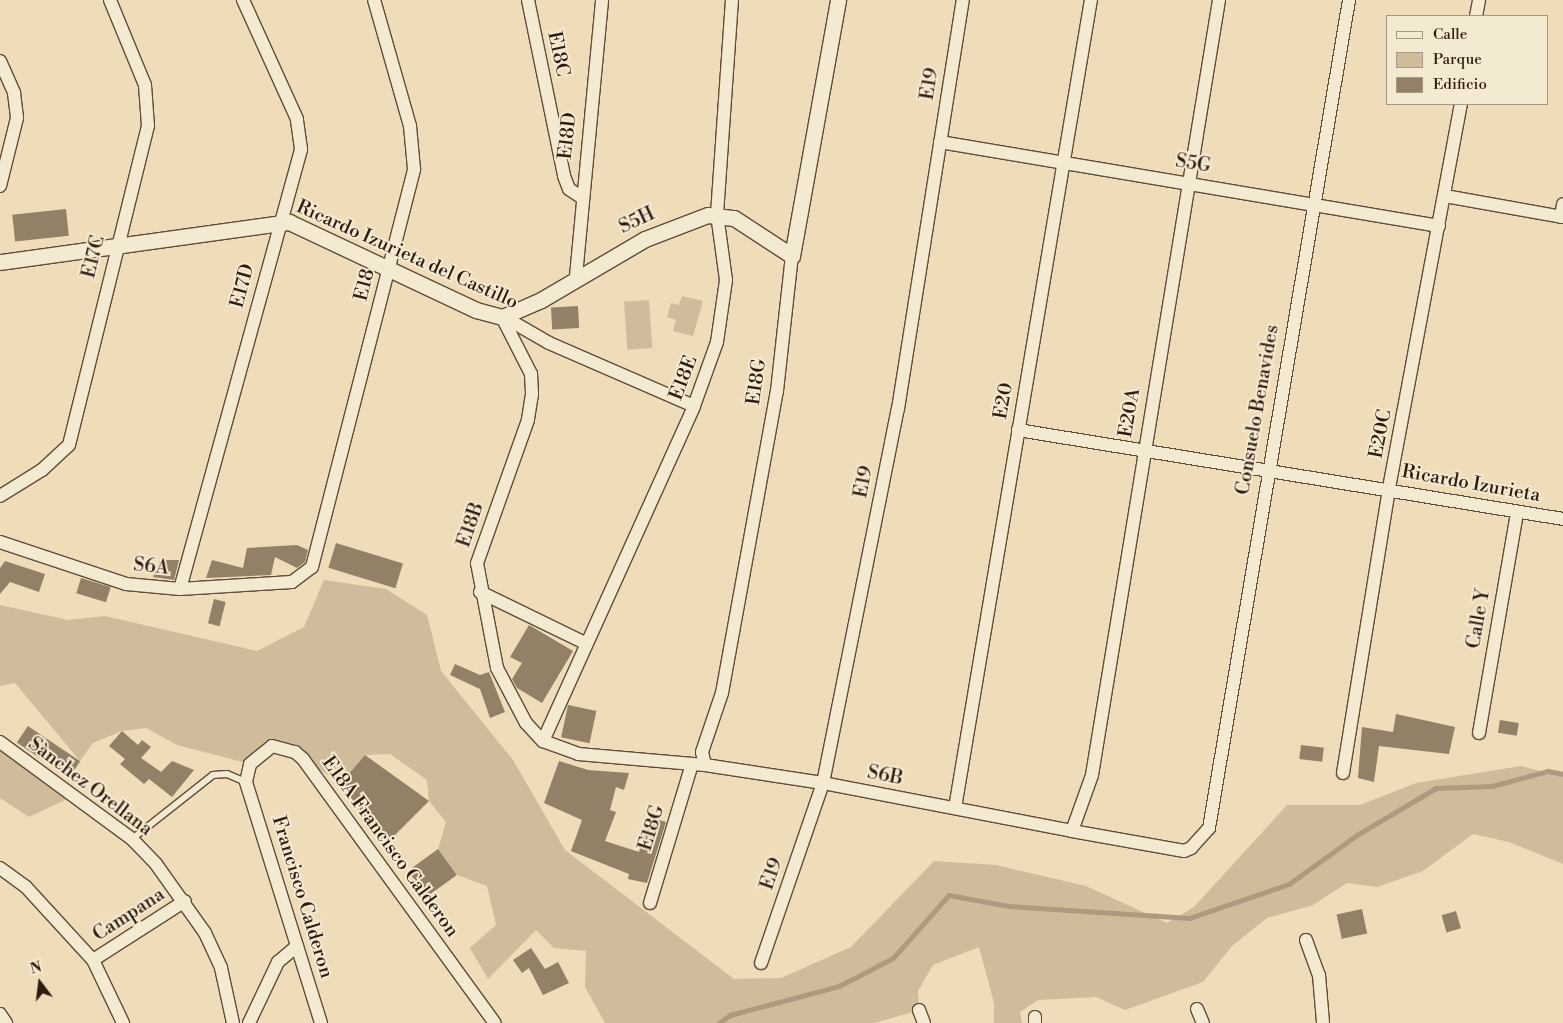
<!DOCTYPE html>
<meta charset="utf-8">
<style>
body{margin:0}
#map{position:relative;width:1563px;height:1023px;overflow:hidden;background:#eeddb8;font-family:"Libre Bodoni",serif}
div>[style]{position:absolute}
.green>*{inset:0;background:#cebc9b;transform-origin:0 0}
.stream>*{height:4.5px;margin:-2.25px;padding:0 2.25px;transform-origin:2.25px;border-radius:2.25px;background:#ad9b7f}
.building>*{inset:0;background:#928067;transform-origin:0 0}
.roads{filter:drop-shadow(1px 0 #5f4c3a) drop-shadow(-1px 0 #5f4c3a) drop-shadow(0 1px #5f4c3a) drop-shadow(0 -1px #5f4c3a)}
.service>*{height:6px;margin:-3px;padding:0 3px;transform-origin:3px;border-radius:3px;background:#f4e9d1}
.minor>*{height:12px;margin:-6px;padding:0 6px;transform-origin:6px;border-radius:6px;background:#f4e9d1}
.tertiary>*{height:15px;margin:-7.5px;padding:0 7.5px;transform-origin:7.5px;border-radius:7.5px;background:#f4e9d1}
span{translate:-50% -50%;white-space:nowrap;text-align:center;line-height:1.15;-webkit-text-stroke:4px #f4e9d1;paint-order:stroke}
.street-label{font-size:19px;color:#2f1c10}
.legend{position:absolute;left:1386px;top:15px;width:162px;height:90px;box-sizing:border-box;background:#f4e9d1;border:1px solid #a59784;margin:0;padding:6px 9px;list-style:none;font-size:15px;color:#2f1c10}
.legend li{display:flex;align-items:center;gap:10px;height:25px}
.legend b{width:25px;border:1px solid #a59784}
.north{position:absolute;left:15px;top:958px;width:50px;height:50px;-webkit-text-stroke:4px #f4e9d1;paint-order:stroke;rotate:345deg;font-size:14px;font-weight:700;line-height:20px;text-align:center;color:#2f1c10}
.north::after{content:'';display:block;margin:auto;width:18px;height:22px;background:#2f1c10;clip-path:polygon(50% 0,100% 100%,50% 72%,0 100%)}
</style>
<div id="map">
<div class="green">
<i style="clip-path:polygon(682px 296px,703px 301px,693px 336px,673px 331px,676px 320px,667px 317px,671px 303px,679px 305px)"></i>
<i style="left:649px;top:300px;width:48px;height:25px;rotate:86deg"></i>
<i style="clip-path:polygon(324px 580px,386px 589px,427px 615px,441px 671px,513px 760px,565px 850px,734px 979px,781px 978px,851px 947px,934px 861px,996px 865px,1086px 886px,1167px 923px,1194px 907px,1287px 805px,1360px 805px,1416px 783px,1521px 766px,1563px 777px,1563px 864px,1509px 842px,1473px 834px,1423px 871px,1377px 887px,1347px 883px,1313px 905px,1267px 918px,1232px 946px,1203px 982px,1125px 1010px,1096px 997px,1038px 1000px,1020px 1012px,1022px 1023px,994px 1023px,994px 1003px,979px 947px,933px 965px,918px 991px,919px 1010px,875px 1023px,605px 1023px,585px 987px,586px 951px,554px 948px,536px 930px,488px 979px,470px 948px,496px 925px,487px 886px,457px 875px,438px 849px,446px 822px,429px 801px,427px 780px,390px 754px,365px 755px,341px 783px,303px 759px,272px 747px,250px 764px,177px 745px,146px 728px,122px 731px,93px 743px,80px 761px,15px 683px,0 686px,0 605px,68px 620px,105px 616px,257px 651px,304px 627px)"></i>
<i style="clip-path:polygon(0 744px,67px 799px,29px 817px,0 798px)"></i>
</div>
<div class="stream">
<i style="left:719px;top:1023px;width:14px;rotate:-36deg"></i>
<i style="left:730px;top:1015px;width:113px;rotate:-14.9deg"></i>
<i style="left:839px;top:986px;width:61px;rotate:-27.4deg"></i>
<i style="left:893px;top:958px;width:84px;rotate:-48.4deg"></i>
<i style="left:949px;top:895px;width:61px;rotate:10.4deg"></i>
<i style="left:1009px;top:906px;width:181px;rotate:3.8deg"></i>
<i style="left:1190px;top:918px;width:105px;rotate:-19deg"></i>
<i style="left:1289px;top:884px;width:84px;rotate:-35.8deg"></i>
<i style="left:1357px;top:835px;width:92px;rotate:-30.7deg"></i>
<i style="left:1436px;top:788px;width:56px;rotate:-2deg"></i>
<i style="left:1492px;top:786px;width:58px;rotate:-15deg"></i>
<i style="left:1548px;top:771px;width:15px;rotate:11deg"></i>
</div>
<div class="building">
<i style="left:66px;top:209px;width:27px;height:54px;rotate:84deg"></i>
<i style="left:578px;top:306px;width:22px;height:27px;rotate:87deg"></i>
<i style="left:336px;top:543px;width:70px;height:26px;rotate:17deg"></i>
<i style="clip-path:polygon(297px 545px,308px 550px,305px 562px,297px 568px,275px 557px,271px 575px,206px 578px,212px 560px,243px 568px,247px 548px)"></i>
<i style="clip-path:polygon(160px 560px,179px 560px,174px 580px,153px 577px)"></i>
<i style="clip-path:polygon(5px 561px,45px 574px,39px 592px,10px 582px,0 594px,0 568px)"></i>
<i style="left:81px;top:578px;width:31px;height:16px;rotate:17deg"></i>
<i style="left:214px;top:599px;width:12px;height:25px;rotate:14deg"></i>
<i style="clip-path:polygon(529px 625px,573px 651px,542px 703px,517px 688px,512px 679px,522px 663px,510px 657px)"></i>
<i style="clip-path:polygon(455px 664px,480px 675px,489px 672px,505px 712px,490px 718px,480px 689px,450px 675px)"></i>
<i style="left:568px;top:705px;width:29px;height:33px;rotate:12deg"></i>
<i style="clip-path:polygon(1396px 714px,1455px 727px,1449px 754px,1379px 746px,1374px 782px,1358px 778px,1362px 727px,1393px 732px)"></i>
<i style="left:1500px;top:720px;width:19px;height:13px;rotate:9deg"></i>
<i style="left:28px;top:726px;width:63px;height:20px;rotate:34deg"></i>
<i style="clip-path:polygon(122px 731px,138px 745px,142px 740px,151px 747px,141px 758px,161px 772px,172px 761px,194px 770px,172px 797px,149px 779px,144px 784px,120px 764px,125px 759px,109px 746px)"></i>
<i style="left:1301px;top:745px;width:23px;height:14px;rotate:7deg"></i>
<i style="clip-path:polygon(365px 755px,429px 801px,383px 847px,341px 783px)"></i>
<i style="clip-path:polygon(559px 761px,588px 770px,629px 773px,624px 790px,616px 787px,610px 810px,616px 812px,605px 841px,639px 852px,648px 817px,666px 822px,647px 883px,628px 879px,629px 874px,571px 851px,582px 820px,544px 803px)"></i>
<i style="left:438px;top:849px;width:32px;height:37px;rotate:54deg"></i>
<i style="left:1362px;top:909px;width:25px;height:26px;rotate:78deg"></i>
<i style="left:1456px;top:911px;width:18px;height:15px;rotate:74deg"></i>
<i style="clip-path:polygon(531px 948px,545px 969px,558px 962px,569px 983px,543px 995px,529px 968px,522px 973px,513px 960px)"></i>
</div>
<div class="roads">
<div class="service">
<i style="left:132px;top:839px;width:103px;rotate:-38.3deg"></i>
<i style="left:213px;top:775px;width:14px;rotate:-4deg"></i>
<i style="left:227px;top:774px;width:21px;rotate:23deg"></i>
</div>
<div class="minor">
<i style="left:528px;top:0;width:180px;rotate:78.4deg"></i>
<i style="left:564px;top:176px;width:14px;rotate:69deg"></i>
<i style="left:569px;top:189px;width:14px;rotate:34deg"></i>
<i style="left:1476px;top:16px;width:16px;rotate:-79deg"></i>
<i style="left:0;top:61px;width:35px;rotate:66deg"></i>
<i style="left:14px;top:93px;width:25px;rotate:83deg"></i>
<i style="left:17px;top:118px;width:70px;rotate:104deg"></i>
<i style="left:940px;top:142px;width:506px;rotate:9.56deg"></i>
<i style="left:1445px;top:196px;width:120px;rotate:10.1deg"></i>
<i style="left:1561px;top:217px;width:13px;rotate:-81deg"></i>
<i style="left:576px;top:276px;width:277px;rotate:-84.6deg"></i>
<i style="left:502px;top:317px;width:64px;rotate:63deg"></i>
<i style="left:531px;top:374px;width:20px;rotate:87deg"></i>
<i style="left:532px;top:394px;width:26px;rotate:99deg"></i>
<i style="left:528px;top:420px;width:152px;rotate:109.6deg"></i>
<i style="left:477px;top:563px;width:107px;rotate:79.2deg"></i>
<i style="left:497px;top:668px;width:62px;rotate:62.2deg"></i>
<i style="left:526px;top:723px;width:25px;rotate:47deg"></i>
<i style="left:543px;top:741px;width:37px;rotate:20deg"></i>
<i style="left:578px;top:754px;width:127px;rotate:5deg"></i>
<i style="left:705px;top:765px;width:119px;rotate:8.7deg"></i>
<i style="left:823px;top:783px;width:254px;rotate:10.9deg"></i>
<i style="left:1072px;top:831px;width:114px;rotate:10.1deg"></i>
<i style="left:1184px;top:851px;width:8px;rotate:-23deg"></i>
<i style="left:1191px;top:848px;width:27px;rotate:-48deg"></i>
<i style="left:1209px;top:828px;width:840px;rotate:-80.4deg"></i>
<i style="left:504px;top:317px;width:52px;rotate:30deg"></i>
<i style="left:549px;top:343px;width:158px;rotate:23.5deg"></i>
<i style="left:1018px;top:430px;width:552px;rotate:9.27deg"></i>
<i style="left:0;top:496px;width:49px;rotate:-31.8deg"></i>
<i style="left:42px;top:470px;width:37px;rotate:-43deg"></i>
<i style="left:69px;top:445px;width:329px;rotate:-76.1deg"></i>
<i style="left:148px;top:126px;width:41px;rotate:-94.2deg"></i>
<i style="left:145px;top:85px;width:92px;rotate:-112.4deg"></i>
<i style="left:0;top:542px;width:133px;rotate:18.4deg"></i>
<i style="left:126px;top:584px;width:54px;rotate:5.3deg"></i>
<i style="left:180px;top:589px;width:112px;rotate:-3.6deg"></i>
<i style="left:292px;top:582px;width:25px;rotate:-37deg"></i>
<i style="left:312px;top:567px;width:411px;rotate:-75.6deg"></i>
<i style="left:414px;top:169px;width:43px;rotate:-95.3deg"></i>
<i style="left:410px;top:126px;width:131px;rotate:-105.9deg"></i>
<i style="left:180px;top:589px;width:456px;rotate:-74.6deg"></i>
<i style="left:301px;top:149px;width:30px;rotate:-98deg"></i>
<i style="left:297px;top:119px;width:131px;rotate:-114.4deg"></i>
<i style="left:480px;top:592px;width:117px;rotate:25.9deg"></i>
<i style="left:1479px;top:733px;width:224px;rotate:-80.2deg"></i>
<i style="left:543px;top:741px;width:367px;rotate:-65.7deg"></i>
<i style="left:694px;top:406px;width:68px;rotate:-70.2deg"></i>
<i style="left:717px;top:342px;width:63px;rotate:-81.7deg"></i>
<i style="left:726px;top:280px;width:67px;rotate:-97.8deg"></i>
<i style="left:717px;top:214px;width:215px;rotate:-86deg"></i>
<i style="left:0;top:742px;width:164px;rotate:36.3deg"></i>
<i style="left:132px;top:839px;width:35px;rotate:46deg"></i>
<i style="left:156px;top:864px;width:85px;rotate:54.6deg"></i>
<i style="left:205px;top:933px;width:38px;rotate:65deg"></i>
<i style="left:221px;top:968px;width:56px;rotate:77.7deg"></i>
<i style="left:705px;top:765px;width:13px;rotate:-103deg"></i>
<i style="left:702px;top:752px;width:62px;rotate:-71.3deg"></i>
<i style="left:722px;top:693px;width:307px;rotate:-79.7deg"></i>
<i style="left:777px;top:391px;width:136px;rotate:-83.7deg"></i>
<i style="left:1343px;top:773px;width:289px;rotate:-80.8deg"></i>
<i style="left:1389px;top:488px;width:391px;rotate:-79.4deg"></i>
<i style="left:955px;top:808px;width:819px;rotate:-80.45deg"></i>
<i style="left:1072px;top:831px;width:59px;rotate:-70.3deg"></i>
<i style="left:1092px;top:775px;width:785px;rotate:-80.69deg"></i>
<i style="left:0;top:868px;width:32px;rotate:36deg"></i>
<i style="left:26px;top:887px;width:99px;rotate:47.5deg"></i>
<i style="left:93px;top:960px;width:70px;rotate:64.5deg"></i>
<i style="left:650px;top:903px;width:145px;rotate:-73.2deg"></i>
<i style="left:1306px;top:940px;width:37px;rotate:70deg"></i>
<i style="left:1319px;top:975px;width:48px;rotate:85.2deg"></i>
<i style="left:93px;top:960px;width:109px;rotate:-32.7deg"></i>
<i style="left:761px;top:963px;width:190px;rotate:-71deg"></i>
<i style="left:823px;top:783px;width:381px;rotate:-78.7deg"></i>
<i style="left:898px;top:409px;width:414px;rotate:-81deg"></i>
<i style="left:1197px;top:1009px;width:15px;rotate:67deg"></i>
<i style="left:919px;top:1010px;width:14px;rotate:69deg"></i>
<i style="left:0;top:1014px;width:11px;rotate:56deg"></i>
<i style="left:1035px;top:1017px;width:6px;rotate:90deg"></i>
<i style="left:249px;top:1023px;width:68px;rotate:-64.6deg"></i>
<i style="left:278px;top:962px;width:25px;rotate:-40deg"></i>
<i style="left:321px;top:1023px;width:252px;rotate:-107.3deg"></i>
<i style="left:246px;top:782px;width:18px;rotate:-77deg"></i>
<i style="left:250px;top:764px;width:28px;rotate:-39deg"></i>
<i style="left:272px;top:746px;width:24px;rotate:15deg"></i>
<i style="left:295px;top:752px;width:11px;rotate:41deg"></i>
<i style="left:303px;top:759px;width:326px;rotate:54deg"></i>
</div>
<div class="tertiary">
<i style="left:0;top:262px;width:292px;rotate:-7.9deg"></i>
<i style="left:289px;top:222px;width:207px;rotate:25.2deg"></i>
<i style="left:476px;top:310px;width:27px;rotate:15deg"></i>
<i style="left:502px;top:317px;width:43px;rotate:-23.6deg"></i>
<i style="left:541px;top:300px;width:121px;rotate:-30.4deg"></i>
<i style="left:645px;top:239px;width:67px;rotate:-20.9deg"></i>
<i style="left:708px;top:215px;width:26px;rotate:7deg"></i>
<i style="left:734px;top:218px;width:69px;rotate:33.2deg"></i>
<i style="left:792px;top:256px;width:260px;rotate:-79.8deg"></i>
</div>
</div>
<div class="street-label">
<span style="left:558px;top:54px;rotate:78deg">E18C</span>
<span style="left:930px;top:84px;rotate:-81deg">E19</span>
<span style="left:568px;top:136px;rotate:-84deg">E18D</span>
<span style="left:1193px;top:164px;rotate:9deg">S5G</span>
<span style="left:637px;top:221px;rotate:-25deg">S5H</span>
<span style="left:407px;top:255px;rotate:24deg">Ricardo Izurieta del Castillo</span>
<span style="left:94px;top:257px;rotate:-76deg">E17C</span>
<span style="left:365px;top:285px;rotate:-76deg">E18</span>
<span style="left:243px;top:286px;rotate:-75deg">E17D</span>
<span style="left:684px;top:378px;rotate:-69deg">E18E</span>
<span style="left:757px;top:382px;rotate:-82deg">E18G</span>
<span style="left:1004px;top:401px;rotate:-80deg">E20</span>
<span style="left:1258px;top:410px;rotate:-80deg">Consuelo Benavides</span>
<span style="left:1130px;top:413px;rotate:-80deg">E20A</span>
<span style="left:1381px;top:434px;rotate:-79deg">E20C</span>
<span style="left:864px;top:482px;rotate:-79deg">E19</span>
<span style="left:1471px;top:484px;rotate:10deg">Ricardo Izurieta</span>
<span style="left:471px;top:525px;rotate:-71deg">E18B</span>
<span style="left:151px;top:567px;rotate:6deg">S6A</span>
<span style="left:1479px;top:619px;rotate:-80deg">Calle Y</span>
<span style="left:885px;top:776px;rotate:11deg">S6B</span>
<span style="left:90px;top:787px;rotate:37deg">Sànchez Orellana</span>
<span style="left:652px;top:828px;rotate:-73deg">E18G</span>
<span style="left:390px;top:847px;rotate:54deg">E18A Francisco Calderon</span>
<span style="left:772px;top:874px;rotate:-71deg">E19</span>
<span style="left:302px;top:897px;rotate:73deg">Francisco Calderon</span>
<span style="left:129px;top:915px;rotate:-33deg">Campana</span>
</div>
<ul class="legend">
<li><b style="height:6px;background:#f4e9d1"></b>Calle</li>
<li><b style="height:14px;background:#cebc9b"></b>Parque</li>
<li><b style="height:14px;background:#928067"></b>Edificio</li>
</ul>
<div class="north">N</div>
</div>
